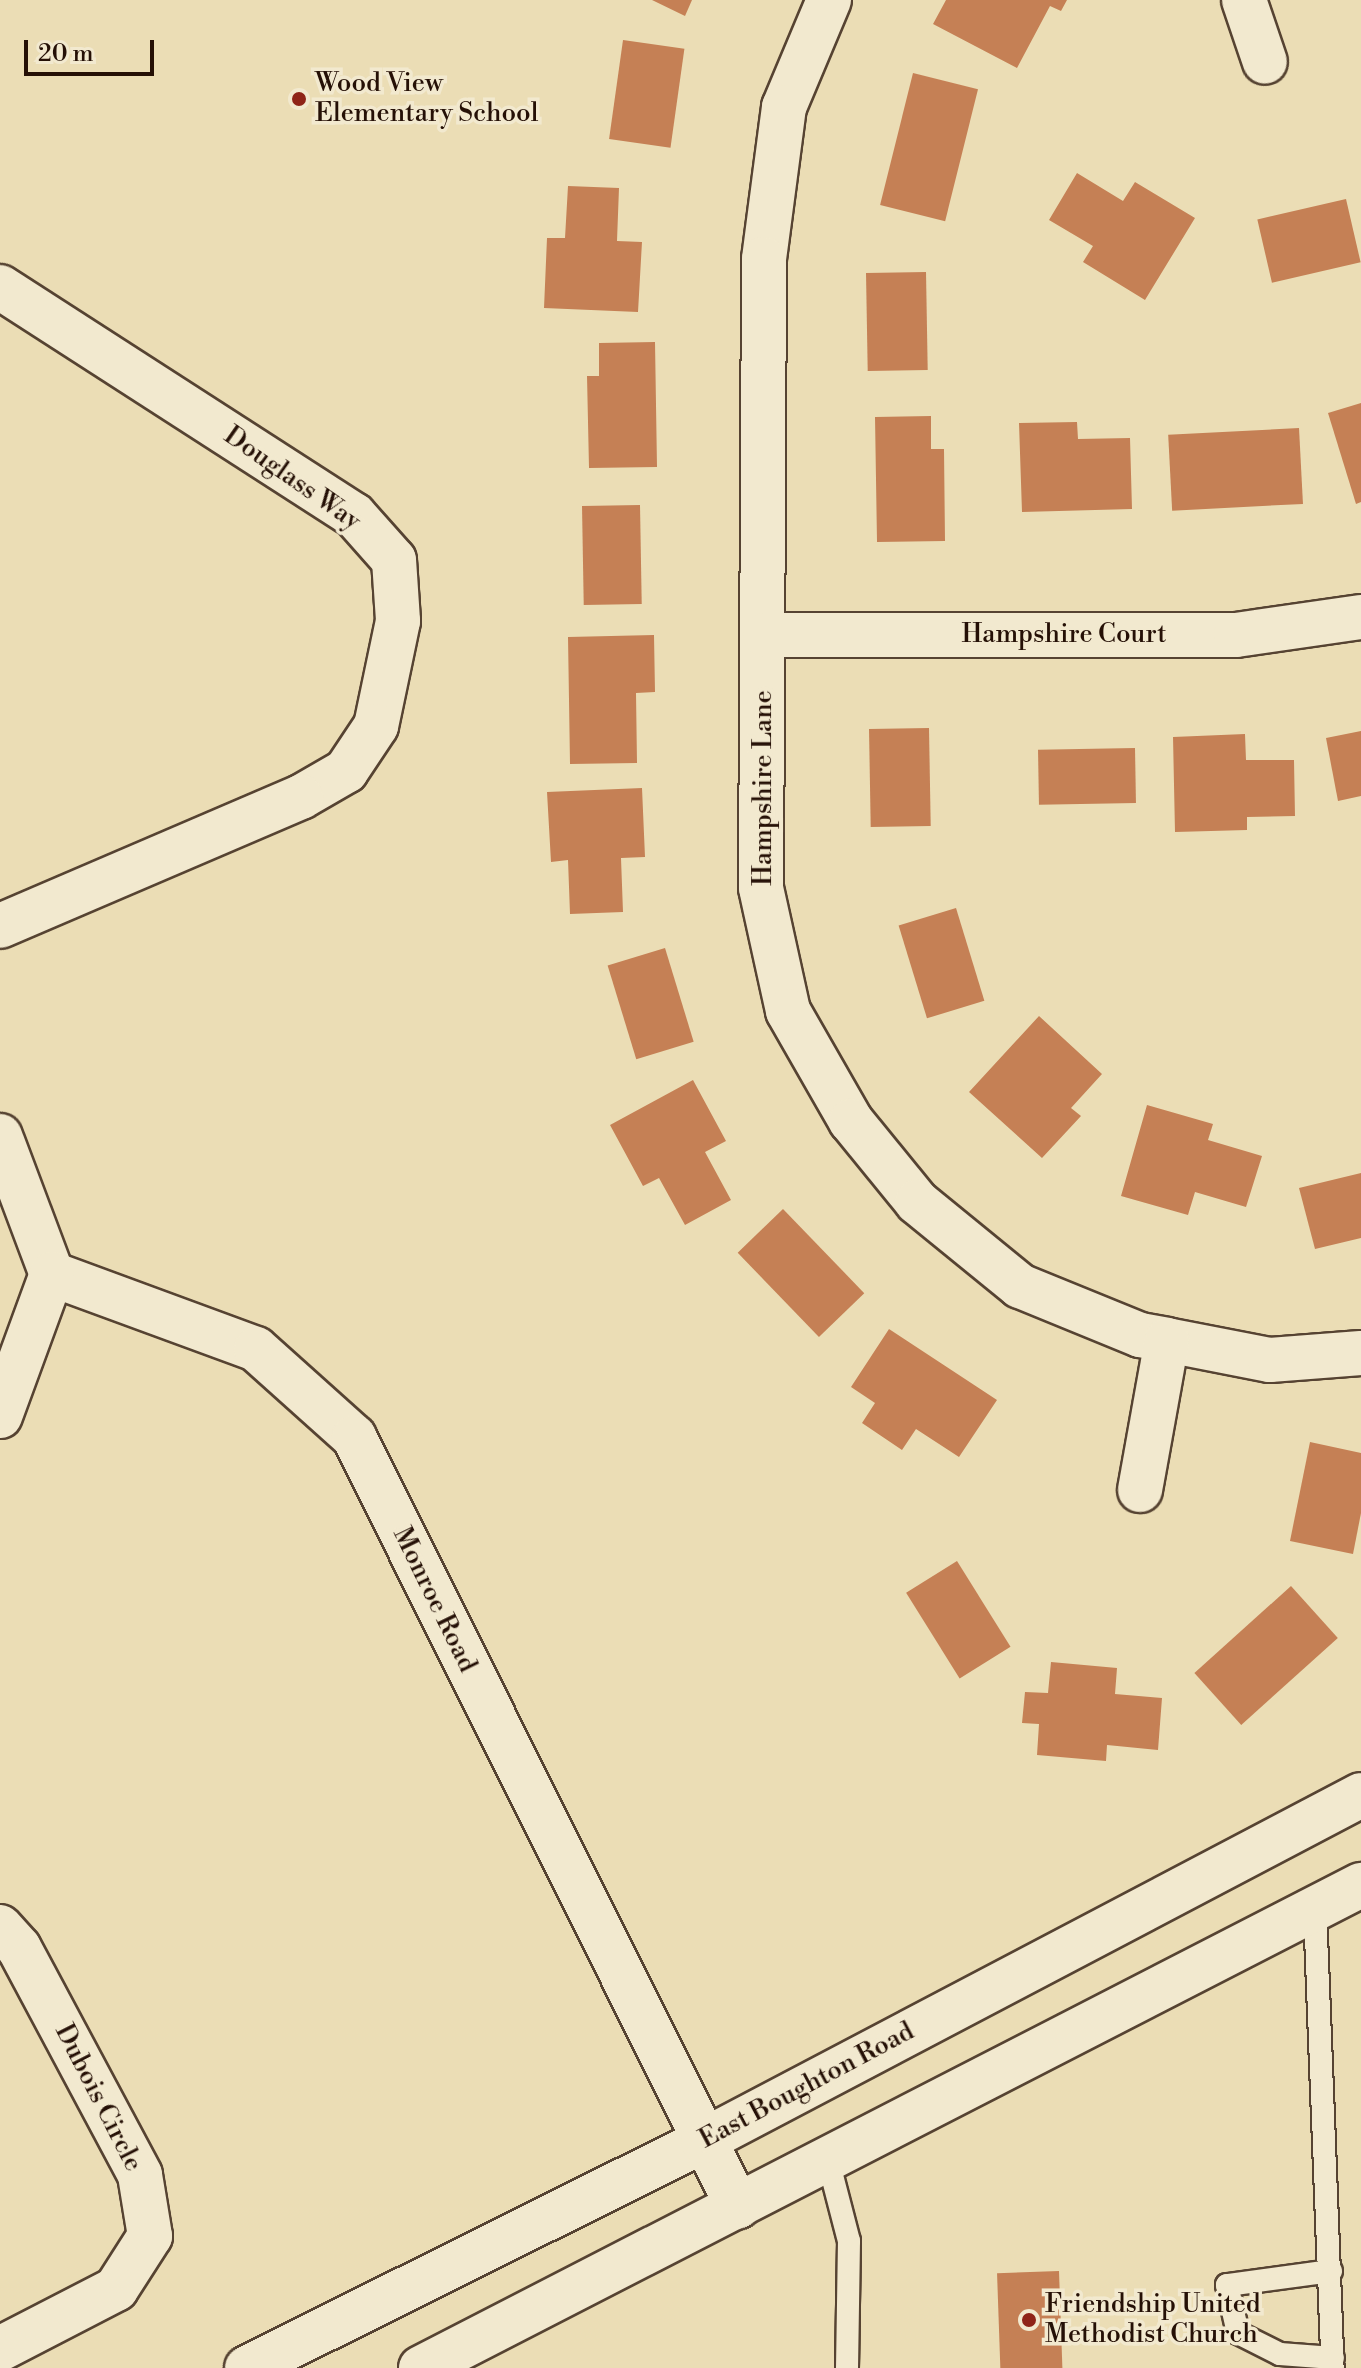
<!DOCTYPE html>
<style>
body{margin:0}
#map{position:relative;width:1361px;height:2368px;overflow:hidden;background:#ebddb5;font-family:"Libre Bodoni",serif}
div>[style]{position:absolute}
.building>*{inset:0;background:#c58055;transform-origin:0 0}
.roads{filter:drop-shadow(2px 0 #564332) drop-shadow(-2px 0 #564332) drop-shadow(0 2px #564332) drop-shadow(0 -2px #564332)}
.lane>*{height:22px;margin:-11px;padding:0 11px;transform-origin:11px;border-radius:11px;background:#f2e9cf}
.street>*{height:44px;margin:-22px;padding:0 22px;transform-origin:22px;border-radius:22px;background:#f2e9cf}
.secondary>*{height:44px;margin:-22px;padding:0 22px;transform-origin:22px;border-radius:22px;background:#f2e9cf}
.dots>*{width:22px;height:22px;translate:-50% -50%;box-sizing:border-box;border:4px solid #f2e9cf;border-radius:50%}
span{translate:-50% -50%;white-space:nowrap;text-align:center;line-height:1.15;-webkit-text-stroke:7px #f2e9cf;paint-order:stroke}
.poi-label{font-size:26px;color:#251006}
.left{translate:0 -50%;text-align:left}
.street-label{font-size:26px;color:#251006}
.scale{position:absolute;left:24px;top:40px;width:130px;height:36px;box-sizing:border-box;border:4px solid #251006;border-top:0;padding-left:10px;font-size:24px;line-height:28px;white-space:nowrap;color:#251006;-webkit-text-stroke:6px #f2e9cf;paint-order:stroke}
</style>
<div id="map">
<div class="building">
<i style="clip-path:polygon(652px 0,692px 0,685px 16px)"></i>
<i style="clip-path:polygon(946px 0,1067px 0,1061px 11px,1050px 6px,1017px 68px,933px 24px)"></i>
<i style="left:623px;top:40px;width:62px;height:100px;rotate:8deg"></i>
<i style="left:913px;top:73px;width:67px;height:136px;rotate:14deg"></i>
<i style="clip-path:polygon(1077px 173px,1123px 201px,1135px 182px,1195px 218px,1145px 300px,1083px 262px,1093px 246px,1049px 220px)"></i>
<i style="clip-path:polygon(568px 186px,619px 188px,617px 241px,642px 242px,638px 312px,544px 308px,547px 238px,565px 238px)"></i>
<i style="left:1346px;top:199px;width:65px;height:91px;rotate:77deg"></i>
<i style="left:926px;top:272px;width:98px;height:60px;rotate:89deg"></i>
<i style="clip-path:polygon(655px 342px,657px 467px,589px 468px,587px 376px,599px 376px,599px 343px)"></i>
<i style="clip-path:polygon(1361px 403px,1361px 502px,1356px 504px,1328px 413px)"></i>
<i style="clip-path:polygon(931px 416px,931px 449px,944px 449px,945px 541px,877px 542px,875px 417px)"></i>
<i style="clip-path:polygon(1077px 422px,1078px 439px,1130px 438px,1132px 509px,1022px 512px,1019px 423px)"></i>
<i style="left:1299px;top:428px;width:76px;height:131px;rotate:87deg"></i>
<i style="left:640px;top:505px;width:99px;height:58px;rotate:89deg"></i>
<i style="clip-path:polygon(654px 635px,655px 692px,636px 693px,637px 763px,570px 764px,568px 637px)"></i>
<i style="left:929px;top:728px;width:98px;height:60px;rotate:89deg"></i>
<i style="clip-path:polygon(1361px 731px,1361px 796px,1338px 801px,1326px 738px)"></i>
<i style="clip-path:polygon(1245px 734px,1246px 760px,1294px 760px,1295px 816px,1247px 817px,1247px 830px,1175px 832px,1173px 737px)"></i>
<i style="left:1135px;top:748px;width:55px;height:97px;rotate:89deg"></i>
<i style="clip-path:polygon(642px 788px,645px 857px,621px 858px,623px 912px,570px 914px,568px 860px,551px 862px,547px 792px)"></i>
<i style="left:956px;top:908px;width:97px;height:60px;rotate:73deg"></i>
<i style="left:665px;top:948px;width:98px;height:60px;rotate:73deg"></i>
<i style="clip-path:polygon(1039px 1016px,1102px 1074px,1071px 1108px,1081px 1116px,1042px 1158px,969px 1092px)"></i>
<i style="clip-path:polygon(693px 1080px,726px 1141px,705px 1152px,731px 1200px,685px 1225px,659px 1178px,643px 1186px,610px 1125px)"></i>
<i style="clip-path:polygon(1147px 1105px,1213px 1124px,1208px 1140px,1262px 1156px,1246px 1207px,1195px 1192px,1188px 1215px,1121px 1196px)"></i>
<i style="clip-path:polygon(1361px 1173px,1361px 1238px,1315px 1249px,1299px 1188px)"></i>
<i style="left:783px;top:1209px;width:117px;height:63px;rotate:46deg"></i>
<i style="clip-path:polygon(889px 1329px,997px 1400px,959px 1457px,916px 1429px,902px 1450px,862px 1423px,875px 1403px,851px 1387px)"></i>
<i style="clip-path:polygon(1310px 1442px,1361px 1453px,1361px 1513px,1353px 1554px,1290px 1541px)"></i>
<i style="left:957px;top:1561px;width:101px;height:60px;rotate:58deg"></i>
<i style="left:1291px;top:1586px;width:70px;height:130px;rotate:48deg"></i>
<i style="clip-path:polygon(1051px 1662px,1117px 1668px,1115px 1694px,1162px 1698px,1158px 1750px,1107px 1745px,1106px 1761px,1037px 1755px,1039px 1724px,1022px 1723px,1025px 1692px,1048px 1693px)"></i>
<i style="left:1059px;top:2271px;width:97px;height:62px;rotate:88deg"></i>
</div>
<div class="roads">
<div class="lane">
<i style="left:1315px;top:1909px;width:459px;rotate:87.8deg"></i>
<i style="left:828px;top:2160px;width:84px;rotate:75.5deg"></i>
<i style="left:849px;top:2241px;width:127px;rotate:90.9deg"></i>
<i style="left:1331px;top:2271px;width:105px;rotate:172.3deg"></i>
<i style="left:1227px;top:2285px;width:49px;rotate:77.1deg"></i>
<i style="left:1238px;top:2333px;width:47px;rotate:26.6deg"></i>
<i style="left:1280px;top:2354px;width:53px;rotate:4.3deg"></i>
</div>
<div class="street">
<i style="left:829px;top:0;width:116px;rotate:112.8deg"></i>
<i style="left:784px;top:107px;width:153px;rotate:97.5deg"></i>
<i style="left:764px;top:259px;width:629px;rotate:90.27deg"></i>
<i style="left:761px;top:888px;width:126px;rotate:77.6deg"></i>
<i style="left:788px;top:1011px;width:127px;rotate:60.2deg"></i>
<i style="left:851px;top:1121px;width:104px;rotate:50.8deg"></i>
<i style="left:917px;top:1202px;width:133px;rotate:39.2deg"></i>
<i style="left:1020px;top:1286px;width:130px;rotate:22.2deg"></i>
<i style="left:1140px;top:1335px;width:27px;rotate:10deg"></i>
<i style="left:1167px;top:1340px;width:105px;rotate:11deg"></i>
<i style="left:1270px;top:1360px;width:91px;rotate:-4.4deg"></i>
<i style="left:1244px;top:0;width:65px;rotate:71.3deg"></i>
<i style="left:0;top:287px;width:421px;rotate:32.8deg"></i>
<i style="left:354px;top:515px;width:60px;rotate:48.4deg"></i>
<i style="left:394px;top:560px;width:61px;rotate:86.2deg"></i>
<i style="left:398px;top:621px;width:107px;rotate:101.8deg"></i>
<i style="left:376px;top:726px;width:54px;rotate:123.7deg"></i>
<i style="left:346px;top:771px;width:52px;rotate:150deg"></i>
<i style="left:301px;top:797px;width:327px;rotate:156.8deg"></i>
<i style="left:765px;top:635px;width:471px"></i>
<i style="left:1236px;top:635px;width:126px;rotate:-8.2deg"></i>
<i style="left:0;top:1136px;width:147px;rotate:69.4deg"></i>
<i style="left:52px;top:1274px;width:217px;rotate:20.2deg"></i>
<i style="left:256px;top:1349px;width:132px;rotate:41.9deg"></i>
<i style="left:354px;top:1437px;width:860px;rotate:63.49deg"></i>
<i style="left:0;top:1416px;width:151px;rotate:-69.9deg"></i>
<i style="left:1140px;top:1490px;width:152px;rotate:-79.8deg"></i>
<i style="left:0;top:1927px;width:28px;rotate:48deg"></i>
<i style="left:19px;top:1948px;width:257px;rotate:61.9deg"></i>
<i style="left:140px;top:2175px;width:62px;rotate:80.7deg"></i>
<i style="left:150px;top:2236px;width:63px;rotate:122.7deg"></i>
<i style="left:116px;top:2289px;width:131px;rotate:152.7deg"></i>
</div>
<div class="secondary">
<i style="left:247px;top:2368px;width:509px;rotate:-26.46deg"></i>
<i style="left:703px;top:2141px;width:743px;rotate:-27.74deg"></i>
<i style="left:421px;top:2368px;width:1057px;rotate:-27.2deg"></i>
</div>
</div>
<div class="dots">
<i style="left:299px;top:99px;background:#8f2418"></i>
<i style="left:1029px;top:2320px;background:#8f2418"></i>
</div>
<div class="poi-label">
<span class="left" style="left:315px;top:99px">Wood View<br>Elementary School</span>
<span class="left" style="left:1045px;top:2320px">Friendship United<br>Methodist Church</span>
</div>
<div class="street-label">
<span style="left:292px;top:479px;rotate:35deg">Douglass Way</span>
<span style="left:1064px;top:635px">Hampshire Court</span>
<span style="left:764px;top:788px;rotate:-90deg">Hampshire Lane</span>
<span style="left:434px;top:1600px;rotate:64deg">Monroe Road</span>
<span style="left:807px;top:2086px;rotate:-28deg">East Boughton Road</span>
<span style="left:98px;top:2098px;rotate:63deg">Dubois Circle</span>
</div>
<div class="scale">20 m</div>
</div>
